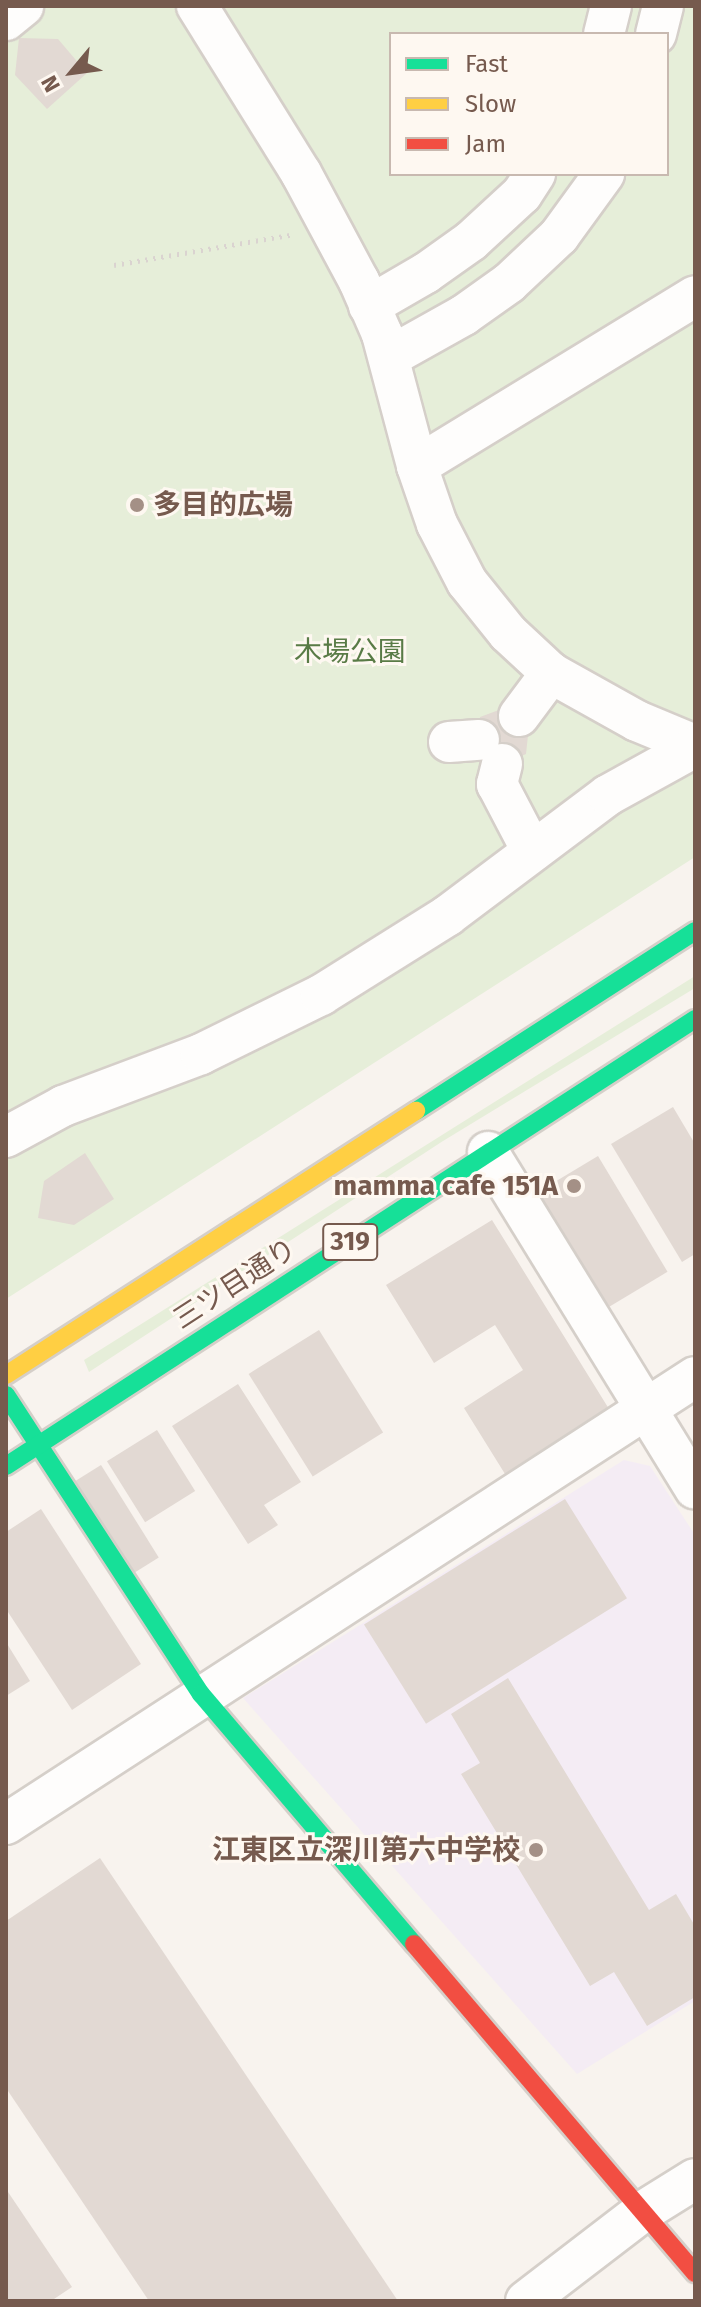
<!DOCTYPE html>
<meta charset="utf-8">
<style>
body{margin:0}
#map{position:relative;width:701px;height:2307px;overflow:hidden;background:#f8f3ee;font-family:"Fira Sans","Noto Sans JP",sans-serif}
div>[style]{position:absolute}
.education>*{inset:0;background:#f4ecf4}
.green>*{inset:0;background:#e6eed9}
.building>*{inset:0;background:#e2d9d3;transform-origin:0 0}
.path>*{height:5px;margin-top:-2.5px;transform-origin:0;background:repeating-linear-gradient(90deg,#dad3d0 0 2px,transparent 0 8px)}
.roads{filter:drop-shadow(2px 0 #d5cfc9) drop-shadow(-2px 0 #d5cfc9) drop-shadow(0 2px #d5cfc9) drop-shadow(0 -2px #d5cfc9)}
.street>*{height:40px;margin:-20px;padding:0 20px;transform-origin:20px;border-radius:20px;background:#fefdfc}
.fast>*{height:18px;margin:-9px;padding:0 9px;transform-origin:9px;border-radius:9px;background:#16e098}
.slow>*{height:18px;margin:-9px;padding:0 9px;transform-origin:9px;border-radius:9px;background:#ffcf43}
.jam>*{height:18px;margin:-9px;padding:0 9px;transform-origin:9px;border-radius:9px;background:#f24e42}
.dots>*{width:22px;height:22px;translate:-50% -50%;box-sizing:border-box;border:4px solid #fef8f1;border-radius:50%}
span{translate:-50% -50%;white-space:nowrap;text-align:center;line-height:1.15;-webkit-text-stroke:6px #fef8f1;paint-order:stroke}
.shield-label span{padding:2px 6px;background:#fef8f1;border:2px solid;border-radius:6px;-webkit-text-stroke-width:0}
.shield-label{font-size:26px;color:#765a4e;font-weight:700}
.poi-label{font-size:28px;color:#765a4e;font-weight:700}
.left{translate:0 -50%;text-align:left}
.right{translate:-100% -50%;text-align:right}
.park-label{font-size:28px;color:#597b46}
.street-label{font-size:28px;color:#765a4e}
.frame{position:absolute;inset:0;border:8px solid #765a4e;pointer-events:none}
.legend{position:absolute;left:389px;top:32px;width:280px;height:144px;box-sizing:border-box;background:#fef8f1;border:2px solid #c8b9b0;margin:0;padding:10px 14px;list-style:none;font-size:24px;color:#765a4e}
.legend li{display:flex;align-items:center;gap:16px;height:40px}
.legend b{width:40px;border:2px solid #c8b9b0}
.north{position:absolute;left:32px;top:32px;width:80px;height:80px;-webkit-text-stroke:6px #fef8f1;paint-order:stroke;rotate:241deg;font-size:22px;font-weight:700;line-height:32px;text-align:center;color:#765a4e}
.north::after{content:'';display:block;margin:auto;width:28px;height:36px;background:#765a4e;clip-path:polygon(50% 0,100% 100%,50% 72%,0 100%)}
</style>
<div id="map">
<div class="education">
<i style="clip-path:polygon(624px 1460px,650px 1466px,695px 1535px,695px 2001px,577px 2074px,243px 1698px)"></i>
</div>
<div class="green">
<i style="clip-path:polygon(evenodd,6px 6px,695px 6px,695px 857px,6px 1299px,6px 6px,391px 34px,667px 34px,667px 174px,391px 174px,391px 34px)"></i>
<i style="clip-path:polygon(695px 976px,695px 988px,443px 1141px,89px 1372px,84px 1360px)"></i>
</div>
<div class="building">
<i style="clip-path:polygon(19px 38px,58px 39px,87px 73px,47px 109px,15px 75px)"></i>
<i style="clip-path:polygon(507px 707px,529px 726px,526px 754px,498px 766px,478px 745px,480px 717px)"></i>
<i style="clip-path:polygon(673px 1107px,695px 1144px,695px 1254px,682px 1262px,611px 1144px)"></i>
<i style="clip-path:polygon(85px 1153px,114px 1199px,74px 1225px,38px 1218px,44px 1181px)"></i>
<i style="left:598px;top:1156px;width:135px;height:85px;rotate:59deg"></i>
<i style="clip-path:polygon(492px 1220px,609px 1409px,505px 1474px,464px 1408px,523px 1370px,495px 1325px,434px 1363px,386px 1285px)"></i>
<i style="left:319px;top:1330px;width:121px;height:83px;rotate:58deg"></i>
<i style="clip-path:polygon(238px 1384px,301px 1482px,264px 1505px,278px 1525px,248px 1544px,172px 1426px)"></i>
<i style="left:157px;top:1430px;width:72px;height:59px;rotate:58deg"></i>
<i style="left:101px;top:1465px;width:109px;height:33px;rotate:58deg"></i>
<i style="left:565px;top:1499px;width:117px;height:237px;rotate:58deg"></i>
<i style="clip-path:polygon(41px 1509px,141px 1664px,72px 1710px,6px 1609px,6px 1532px)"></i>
<i style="clip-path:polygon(6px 1642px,30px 1681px,6px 1696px)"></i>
<i style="clip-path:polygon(508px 1678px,649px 1910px,676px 1894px,695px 1926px,695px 1997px,647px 2026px,614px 1972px,590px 1986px,461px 1774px,480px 1763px,451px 1714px)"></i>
<i style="clip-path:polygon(100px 1858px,398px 2301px,149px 2301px,6px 2088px,6px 1921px)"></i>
<i style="clip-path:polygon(6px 2189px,72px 2287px,51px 2301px,6px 2301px)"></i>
</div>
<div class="path">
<i style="left:114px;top:265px;width:179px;rotate:-9.7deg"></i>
</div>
<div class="roads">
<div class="street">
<i style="left:197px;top:6px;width:197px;rotate:58.1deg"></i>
<i style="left:301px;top:173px;width:123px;rotate:61.8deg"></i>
<i style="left:359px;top:281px;width:58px;rotate:66.5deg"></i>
<i style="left:382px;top:334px;width:137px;rotate:75.1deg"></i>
<i style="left:417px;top:466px;width:61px;rotate:71deg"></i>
<i style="left:437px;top:524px;width:65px;rotate:62.7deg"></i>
<i style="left:467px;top:582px;width:65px;rotate:51.2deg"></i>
<i style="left:508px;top:633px;width:59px;rotate:42.9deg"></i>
<i style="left:551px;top:673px;width:98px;rotate:29.2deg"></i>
<i style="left:637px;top:721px;width:63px;rotate:22.5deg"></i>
<i style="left:6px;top:20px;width:22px;rotate:-39deg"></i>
<i style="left:604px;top:34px;width:29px;rotate:-76deg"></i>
<i style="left:656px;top:34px;width:29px;rotate:-76deg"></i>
<i style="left:369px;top:306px;width:66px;rotate:-30.1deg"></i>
<i style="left:426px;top:273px;width:55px;rotate:-35.4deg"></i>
<i style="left:471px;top:241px;width:69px;rotate:-42.7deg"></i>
<i style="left:522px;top:194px;width:24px;rotate:-57deg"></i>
<i style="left:389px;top:357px;width:86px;rotate:-29.2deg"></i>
<i style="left:464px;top:315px;width:55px;rotate:-35.4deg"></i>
<i style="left:509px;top:283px;width:69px;rotate:-43.2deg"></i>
<i style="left:559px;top:236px;width:77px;rotate:-54deg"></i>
<i style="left:417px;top:466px;width:326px;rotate:-31.4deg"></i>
<i style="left:519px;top:716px;width:54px;rotate:-53.3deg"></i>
<i style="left:449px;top:742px;width:30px;rotate:-4deg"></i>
<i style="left:502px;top:764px;width:21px;rotate:104deg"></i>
<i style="left:497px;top:784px;width:76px;rotate:62.4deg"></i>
<i style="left:6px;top:1137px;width:65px;rotate:-28.5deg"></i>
<i style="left:63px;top:1106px;width:147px;rotate:-20.6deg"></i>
<i style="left:201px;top:1054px;width:134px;rotate:-26.2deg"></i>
<i style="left:321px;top:995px;width:149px;rotate:-32.1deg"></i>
<i style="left:447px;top:916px;width:201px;rotate:-36.9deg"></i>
<i style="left:608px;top:795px;width:99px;rotate:-28.9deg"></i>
<i style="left:488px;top:1152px;width:395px;rotate:58.4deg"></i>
<i style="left:6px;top:1824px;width:821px;rotate:-32.97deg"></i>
<i style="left:526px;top:2301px;width:146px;rotate:-37.5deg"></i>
<i style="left:642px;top:2212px;width:62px;rotate:-31.9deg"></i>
</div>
<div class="fast">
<i style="left:416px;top:1111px;width:332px;rotate:-32.8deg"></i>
<i style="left:6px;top:1395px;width:357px;rotate:56.9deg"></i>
<i style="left:201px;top:1694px;width:328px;rotate:49.6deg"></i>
<i style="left:6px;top:1466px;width:821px;rotate:-32.97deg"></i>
</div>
<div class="slow">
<i style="left:6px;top:1375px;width:488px;rotate:-32.8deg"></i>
</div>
<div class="jam">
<i style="left:414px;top:1944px;width:433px;rotate:49.5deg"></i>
</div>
</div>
<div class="dots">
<i style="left:137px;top:505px;background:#a49086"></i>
<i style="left:574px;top:1186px;background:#a49086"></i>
<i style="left:536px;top:1850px;background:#a49086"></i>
</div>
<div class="shield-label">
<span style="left:350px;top:1242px">319</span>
</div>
<div class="poi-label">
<span class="left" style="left:153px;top:505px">多目的広場</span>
<span class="right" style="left:558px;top:1186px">mamma cafe 151A</span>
<span class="right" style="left:520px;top:1850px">江東区立深川第六中学校</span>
</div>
<div class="park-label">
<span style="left:350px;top:652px">木場公園</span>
</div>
<div class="street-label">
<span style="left:235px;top:1284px;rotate:-33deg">三ツ目通り</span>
</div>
<div class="frame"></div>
<ul class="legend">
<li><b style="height:10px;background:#16e098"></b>Fast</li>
<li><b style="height:10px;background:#ffcf43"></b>Slow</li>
<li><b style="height:10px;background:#f24e42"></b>Jam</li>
</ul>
<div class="north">N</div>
</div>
